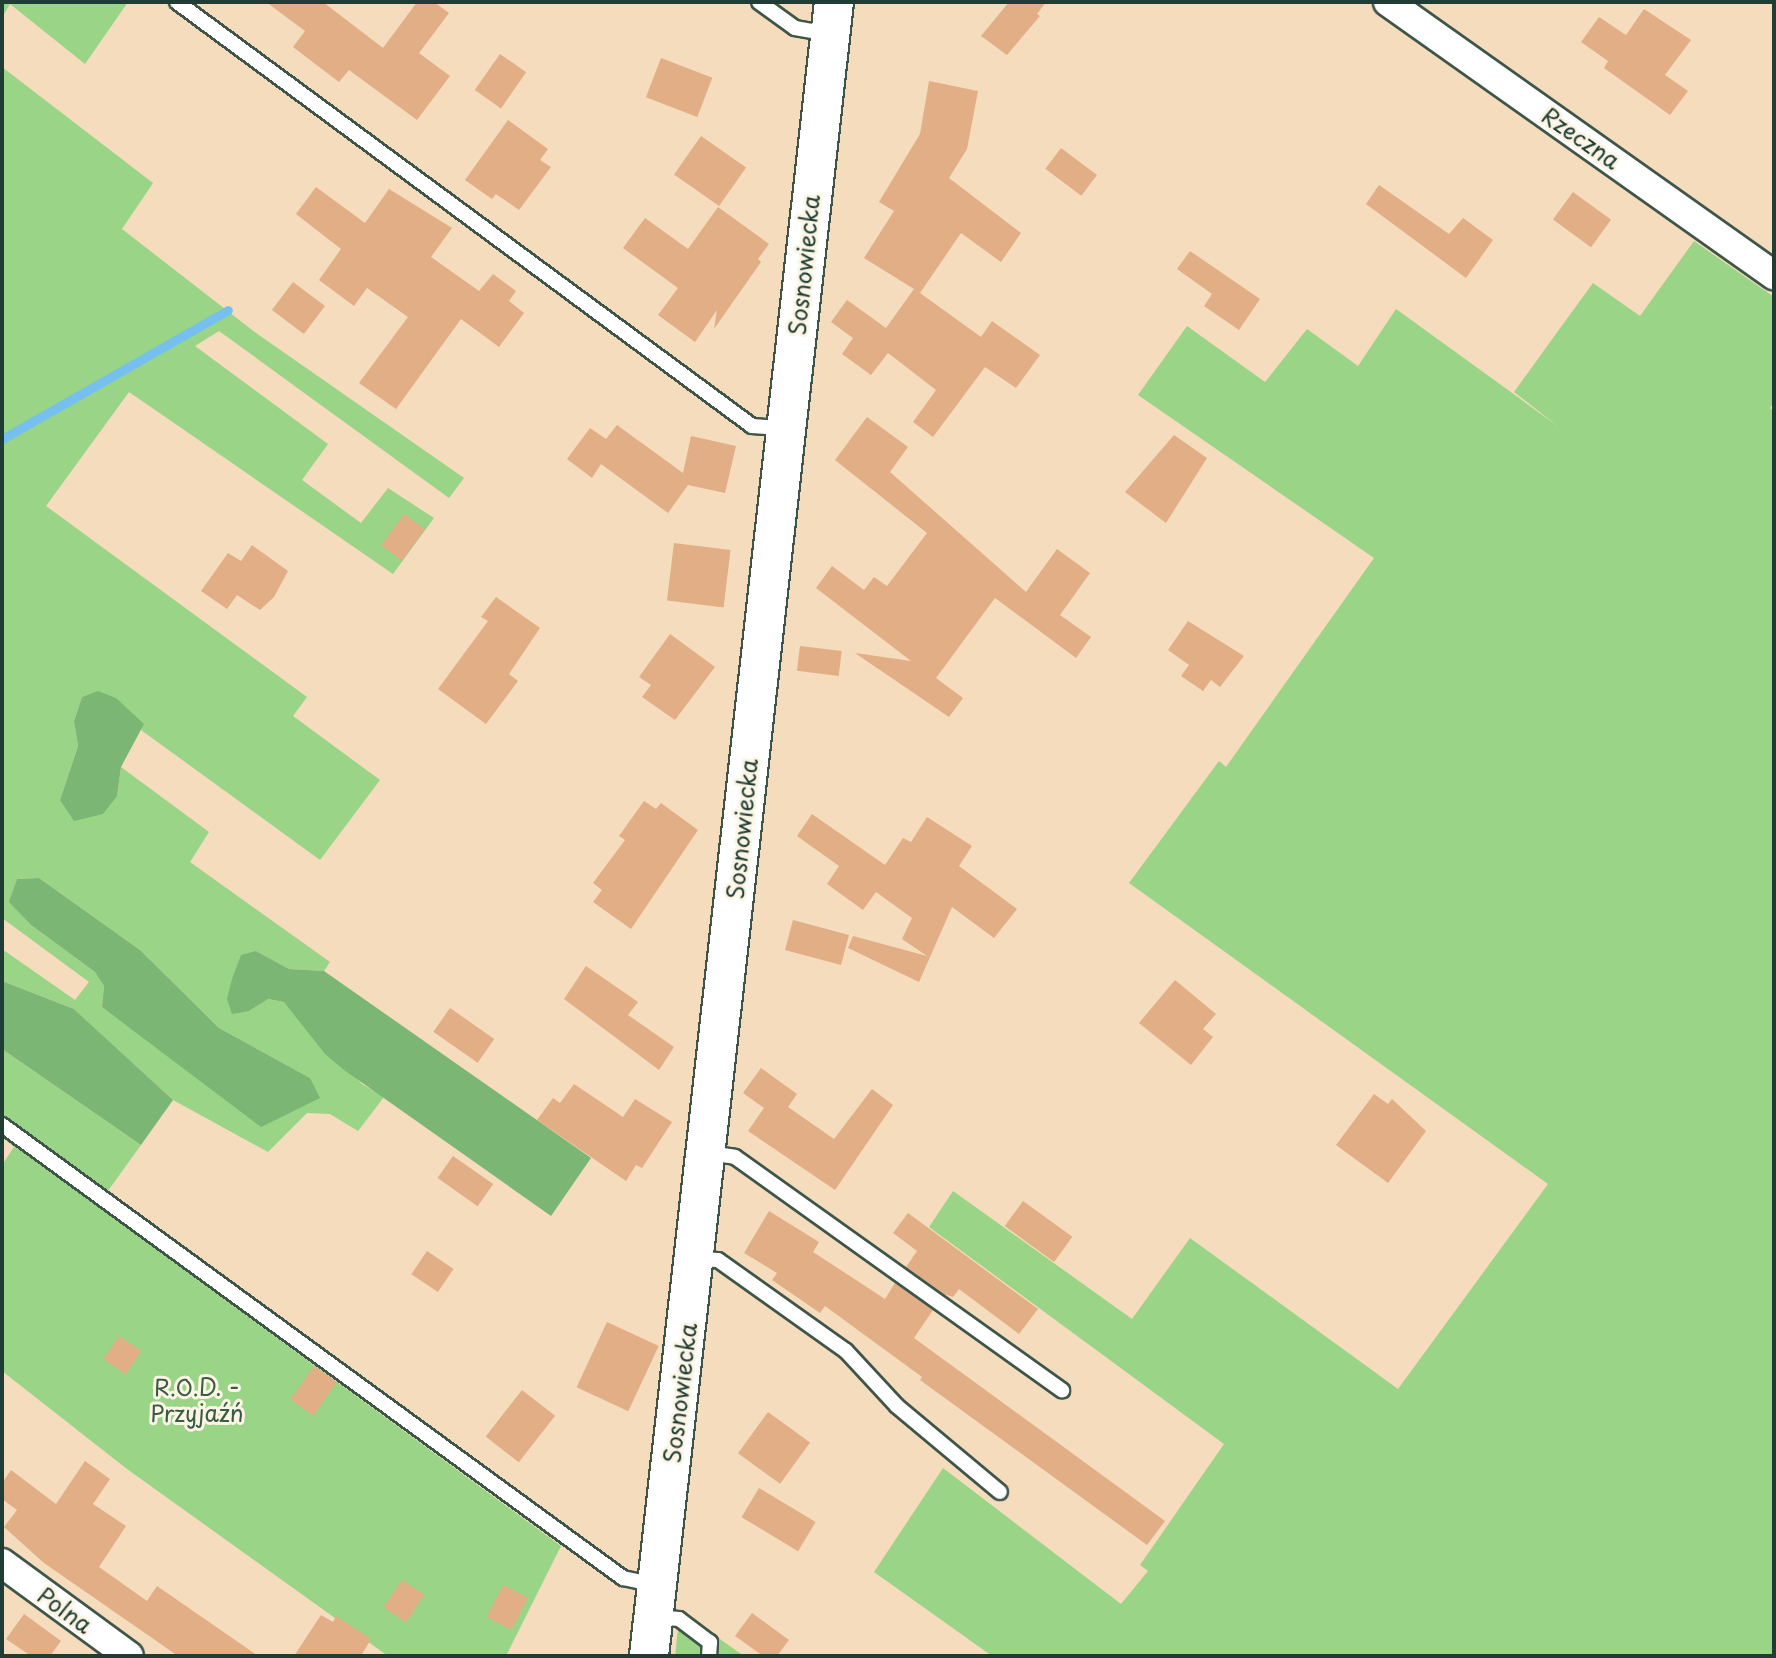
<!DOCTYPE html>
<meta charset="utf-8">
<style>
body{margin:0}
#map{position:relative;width:1776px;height:1658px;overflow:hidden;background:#f4dcbd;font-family:"Playpen Sans",sans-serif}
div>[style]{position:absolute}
.green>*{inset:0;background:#9ad487}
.forest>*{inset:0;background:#7bb674}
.stream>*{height:9px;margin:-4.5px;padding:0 4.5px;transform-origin:4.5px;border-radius:4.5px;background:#75c0ee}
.building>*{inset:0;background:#e2ae85;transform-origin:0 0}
.roads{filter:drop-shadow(2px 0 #3f5549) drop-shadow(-2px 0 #3f5549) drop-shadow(0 2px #3f5549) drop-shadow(0 -2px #3f5549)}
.lane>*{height:14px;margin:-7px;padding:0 7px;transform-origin:7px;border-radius:7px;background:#fff}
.street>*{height:28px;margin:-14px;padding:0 14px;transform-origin:14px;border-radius:14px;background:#fff}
.secondary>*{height:38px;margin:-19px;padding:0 19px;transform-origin:19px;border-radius:19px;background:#fff}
span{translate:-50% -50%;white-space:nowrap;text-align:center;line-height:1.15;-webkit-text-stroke:6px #fcf5e5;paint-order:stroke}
.street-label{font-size:23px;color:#1f3d34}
.park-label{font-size:23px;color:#385b45}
.frame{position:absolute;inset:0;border:4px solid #1f3d34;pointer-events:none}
</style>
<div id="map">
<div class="green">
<i style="clip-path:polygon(2px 2px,128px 2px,85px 64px,10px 4px,2px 18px)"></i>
<i style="clip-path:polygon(evenodd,2px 67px,153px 183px,122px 229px,256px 333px,464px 478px,449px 498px,219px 331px,195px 346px,328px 444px,302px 480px,361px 523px,388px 488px,434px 518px,393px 574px,129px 392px,46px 506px,307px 697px,293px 716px,380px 780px,320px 860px,141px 730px,143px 724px,98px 692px,82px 697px,74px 721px,78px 746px,60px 800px,117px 796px,121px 767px,209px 832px,190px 862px,330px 962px,324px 971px,289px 969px,256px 951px,249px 1011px,267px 999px,284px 1002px,362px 1084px,384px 1097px,358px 1131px,330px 1114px,307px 1113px,268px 1152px,173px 1100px,74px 1009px,2px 981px,2px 949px,75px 1000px,89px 982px,2px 918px,2px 67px,39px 878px,140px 950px,219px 1028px,310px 1078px,158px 1048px,102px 1007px,104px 986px,95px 972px,31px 925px,10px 902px,17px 879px,39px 878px)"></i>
<i style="clip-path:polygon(1694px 241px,1774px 297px,1774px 402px,1770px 408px,1774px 412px,1774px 1656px,992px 1656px,874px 1572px,943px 1468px,1121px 1604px,1148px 1571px,1140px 1565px,1224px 1444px,929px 1227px,953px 1191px,1132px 1319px,1190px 1238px,1398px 1389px,1548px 1184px,1129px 883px,1219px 761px,1226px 767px,1374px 558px,1138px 395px,1187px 326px,1265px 382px,1307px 329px,1358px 366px,1396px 309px,1559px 427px,1514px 392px,1558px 331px,1593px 283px,1640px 316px)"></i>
<i style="clip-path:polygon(2px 1049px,141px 1145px,97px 1206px,561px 1546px,506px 1656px,388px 1656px,127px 1469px,2px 1371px,2px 1165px,14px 1147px,2px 1137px)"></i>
<i style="clip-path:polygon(680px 1611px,744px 1656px,675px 1656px)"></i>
</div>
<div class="forest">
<i style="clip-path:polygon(98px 691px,116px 698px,144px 724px,121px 767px,117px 796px,103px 814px,74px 821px,60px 800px,78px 746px,74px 721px,82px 697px)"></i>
<i style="clip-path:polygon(39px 878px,140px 950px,219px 1028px,310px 1078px,320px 1098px,261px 1127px,102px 1007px,104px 986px,95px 972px,31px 925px,9px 902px,17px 879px)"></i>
<i style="clip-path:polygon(256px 951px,289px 969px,324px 971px,591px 1158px,551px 1216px,344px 1070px,325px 1054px,284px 1002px,268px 999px,249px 1011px,232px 1014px,227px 999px,232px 979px,241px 955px)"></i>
<i style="clip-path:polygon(2px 981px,74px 1009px,173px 1100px,141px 1145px,2px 1049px)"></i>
</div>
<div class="stream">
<i style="left:2px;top:439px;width:260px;rotate:-29.7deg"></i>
</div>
<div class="building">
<i style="clip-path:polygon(266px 2px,323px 2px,383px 48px,417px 2px,434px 2px,449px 13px,419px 53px,450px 76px,417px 120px,349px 70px,339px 82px,293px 47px,305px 31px)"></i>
<i style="clip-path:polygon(1009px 2px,1046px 2px,1037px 14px,1040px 16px,1007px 55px,981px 36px)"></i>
<i style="clip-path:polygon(1644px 9px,1691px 40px,1665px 75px,1688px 91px,1670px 115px,1604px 68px,1608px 61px,1581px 42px,1599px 17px,1626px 35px)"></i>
<i style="left:500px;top:54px;width:32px;height:44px;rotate:35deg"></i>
<i style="left:661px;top:58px;width:55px;height:42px;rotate:21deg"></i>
<i style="clip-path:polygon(929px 81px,978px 91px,967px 149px,949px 178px,1021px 233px,1001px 262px,961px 233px,920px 293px,981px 337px,992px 321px,1040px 355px,1016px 388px,985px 367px,933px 437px,913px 422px,936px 390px,888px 353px,871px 375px,842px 354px,853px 338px,831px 322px,847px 300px,886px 328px,914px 289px,864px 258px,894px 211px,879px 202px,920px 134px)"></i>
<i style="clip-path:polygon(508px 120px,548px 149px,540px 160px,551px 167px,519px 210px,496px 194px,492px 199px,465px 180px)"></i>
<i style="left:701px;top:136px;width:55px;height:47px;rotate:35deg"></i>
<i style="left:1061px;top:148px;width:45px;height:26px;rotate:37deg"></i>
<i style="clip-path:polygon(1379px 185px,1449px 234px,1463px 218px,1493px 240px,1466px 278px,1366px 204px)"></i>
<i style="clip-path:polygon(316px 187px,365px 223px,389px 189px,452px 228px,431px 257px,479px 291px,493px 274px,516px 291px,509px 301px,524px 313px,499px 347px,461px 319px,396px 409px,359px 383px,408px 317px,367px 288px,354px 306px,319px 280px,341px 249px,296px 214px)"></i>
<i style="left:1573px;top:192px;width:47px;height:34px;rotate:36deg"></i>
<i style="clip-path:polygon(718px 207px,769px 244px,758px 259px,761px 262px,714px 329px,717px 310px,695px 342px,658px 315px,678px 288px,623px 248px,645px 218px,688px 249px)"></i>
<i style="clip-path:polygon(1190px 251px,1260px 299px,1239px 330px,1204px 306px,1212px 294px,1177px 269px)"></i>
<i style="left:293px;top:282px;width:40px;height:35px;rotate:37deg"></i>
<i style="clip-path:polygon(867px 417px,908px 447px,890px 472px,1026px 592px,1057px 549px,1090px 573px,1060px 615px,1091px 637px,1076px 658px,995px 598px,936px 678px,963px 698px,949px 717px,855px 653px,911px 661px,816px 588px,832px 566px,864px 590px,874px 577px,887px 586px,927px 533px,835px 460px)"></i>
<i style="clip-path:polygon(617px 425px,683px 473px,691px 436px,736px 446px,725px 493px,688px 485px,668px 513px,601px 464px,592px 478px,567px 459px,590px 428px,606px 439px)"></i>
<i style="clip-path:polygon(1174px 435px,1207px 458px,1166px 523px,1125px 492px)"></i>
<i style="left:404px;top:514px;width:26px;height:39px;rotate:36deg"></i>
<i style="left:674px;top:543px;width:57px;height:58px;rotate:7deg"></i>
<i style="clip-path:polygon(252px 545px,288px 571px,274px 597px,260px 610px,237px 595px,227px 609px,201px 591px,228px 553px,241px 561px)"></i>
<i style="clip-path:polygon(496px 597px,540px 628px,509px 674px,518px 681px,486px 724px,438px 689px,488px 621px,481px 617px)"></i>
<i style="clip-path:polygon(1188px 621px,1244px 656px,1220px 687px,1211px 680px,1203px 691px,1181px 676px,1189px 665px,1168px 650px)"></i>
<i style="clip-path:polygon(670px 634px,715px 667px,675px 720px,642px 697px,651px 685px,639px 677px)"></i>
<i style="left:800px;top:646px;width:42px;height:25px;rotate:7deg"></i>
<i style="clip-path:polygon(644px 801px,656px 809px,661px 803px,698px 830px,631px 929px,593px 902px,602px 890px,593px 883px,625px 840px,619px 836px)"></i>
<i style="clip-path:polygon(812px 814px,885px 865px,903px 838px,911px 842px,927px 817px,972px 846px,959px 866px,1017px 909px,994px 938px,952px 907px,919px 982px,848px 948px,853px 936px,927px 956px,902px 939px,912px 918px,876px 892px,863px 910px,827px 884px,839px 866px,797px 836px)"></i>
<i style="left:793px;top:920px;width:58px;height:31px;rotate:15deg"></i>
<i style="clip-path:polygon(586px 966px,638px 1002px,628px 1015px,674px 1047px,659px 1070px,564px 999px)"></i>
<i style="clip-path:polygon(1175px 980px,1216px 1014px,1203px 1029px,1213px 1037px,1191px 1065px,1139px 1023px)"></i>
<i style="left:450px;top:1008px;width:54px;height:29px;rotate:35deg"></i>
<i style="clip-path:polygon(761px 1068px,797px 1094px,788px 1107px,834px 1139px,872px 1089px,893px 1105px,835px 1190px,748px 1131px,764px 1108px,743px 1093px)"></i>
<i style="clip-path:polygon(574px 1084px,623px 1117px,635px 1099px,672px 1122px,642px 1168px,636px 1165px,626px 1181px,537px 1120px,553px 1098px,560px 1103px)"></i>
<i style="clip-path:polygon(1374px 1094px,1388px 1104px,1392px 1099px,1426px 1131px,1388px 1183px,1336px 1145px)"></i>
<i style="left:453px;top:1156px;width:49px;height:27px;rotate:35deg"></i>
<i style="left:1023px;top:1201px;width:61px;height:31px;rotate:36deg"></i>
<i style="clip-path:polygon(769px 1211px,819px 1242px,813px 1252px,885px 1299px,895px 1283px,933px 1310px,914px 1338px,1165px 1521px,1147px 1545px,920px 1380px,922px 1377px,825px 1306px,820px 1313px,772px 1280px,777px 1273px,744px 1253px)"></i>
<i style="clip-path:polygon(908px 1213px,1038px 1309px,1019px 1334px,959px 1289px,953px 1297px,944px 1294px,906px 1267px,917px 1251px,893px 1233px)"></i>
<i style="left:427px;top:1251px;width:32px;height:28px;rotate:34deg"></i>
<i style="left:607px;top:1322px;width:57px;height:72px;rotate:25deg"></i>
<i style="left:119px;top:1336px;width:27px;height:28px;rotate:34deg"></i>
<i style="left:314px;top:1366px;width:28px;height:41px;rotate:35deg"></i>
<i style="left:522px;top:1390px;width:42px;height:59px;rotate:38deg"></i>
<i style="left:768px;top:1412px;width:52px;height:51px;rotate:36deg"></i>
<i style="clip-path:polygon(85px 1461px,110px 1479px,93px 1504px,126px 1526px,99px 1567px,147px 1601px,157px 1586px,258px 1656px,178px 1656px,44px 1563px,4px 1527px,17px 1510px,2px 1499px,2px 1483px,11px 1470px,56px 1504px)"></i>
<i style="left:759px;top:1488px;width:66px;height:34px;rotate:31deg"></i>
<i style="left:402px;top:1580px;width:27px;height:33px;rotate:34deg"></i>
<i style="left:503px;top:1585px;width:28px;height:36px;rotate:27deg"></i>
<i style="clip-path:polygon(752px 1613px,789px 1640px,777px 1656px,763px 1656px,735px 1636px)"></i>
<i style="clip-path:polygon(24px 1614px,61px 1641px,50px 1656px,31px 1656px,6px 1639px)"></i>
<i style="clip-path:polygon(321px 1615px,333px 1622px,336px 1616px,371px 1639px,361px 1656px,294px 1656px)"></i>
</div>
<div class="roads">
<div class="lane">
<i style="left:177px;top:2px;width:714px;rotate:36.4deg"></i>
<i style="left:752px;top:426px;width:32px;rotate:4deg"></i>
<i style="left:759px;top:2px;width:44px;rotate:35.8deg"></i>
<i style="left:795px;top:28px;width:35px;rotate:10deg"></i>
<i style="left:2px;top:1125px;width:769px;rotate:36.11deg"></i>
<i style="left:623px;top:1578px;width:34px;rotate:12deg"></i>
<i style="left:708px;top:1153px;width:27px;rotate:8deg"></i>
<i style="left:735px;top:1157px;width:402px;rotate:35.5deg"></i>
<i style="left:697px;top:1259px;width:21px;rotate:3deg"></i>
<i style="left:718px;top:1260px;width:157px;rotate:35.4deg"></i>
<i style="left:846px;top:1351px;width:75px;rotate:47.2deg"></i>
<i style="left:897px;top:1406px;width:134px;rotate:39.9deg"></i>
<i style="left:655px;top:1617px;width:24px;rotate:5deg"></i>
<i style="left:679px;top:1619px;width:39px;rotate:37deg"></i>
<i style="left:710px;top:1642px;width:14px;rotate:94deg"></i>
</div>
<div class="street">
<i style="left:1388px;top:2px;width:473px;rotate:35.3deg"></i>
<i style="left:2px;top:1563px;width:157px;rotate:36.2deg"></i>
</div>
<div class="secondary">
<i style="left:649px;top:1656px;width:1664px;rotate:-83.62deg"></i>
</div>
</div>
<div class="street-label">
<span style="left:1581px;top:138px;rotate:35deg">Rzeczna</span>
<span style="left:804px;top:265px;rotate:-84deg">Sosnowiecka</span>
<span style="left:742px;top:829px;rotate:-84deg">Sosnowiecka</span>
<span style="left:680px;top:1393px;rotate:-83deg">Sosnowiecka</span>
<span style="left:65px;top:1610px;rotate:36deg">Polna</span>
</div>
<div class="park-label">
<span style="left:197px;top:1400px">R.O.D. -<br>Przyjaźń</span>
</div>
<div class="frame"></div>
</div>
